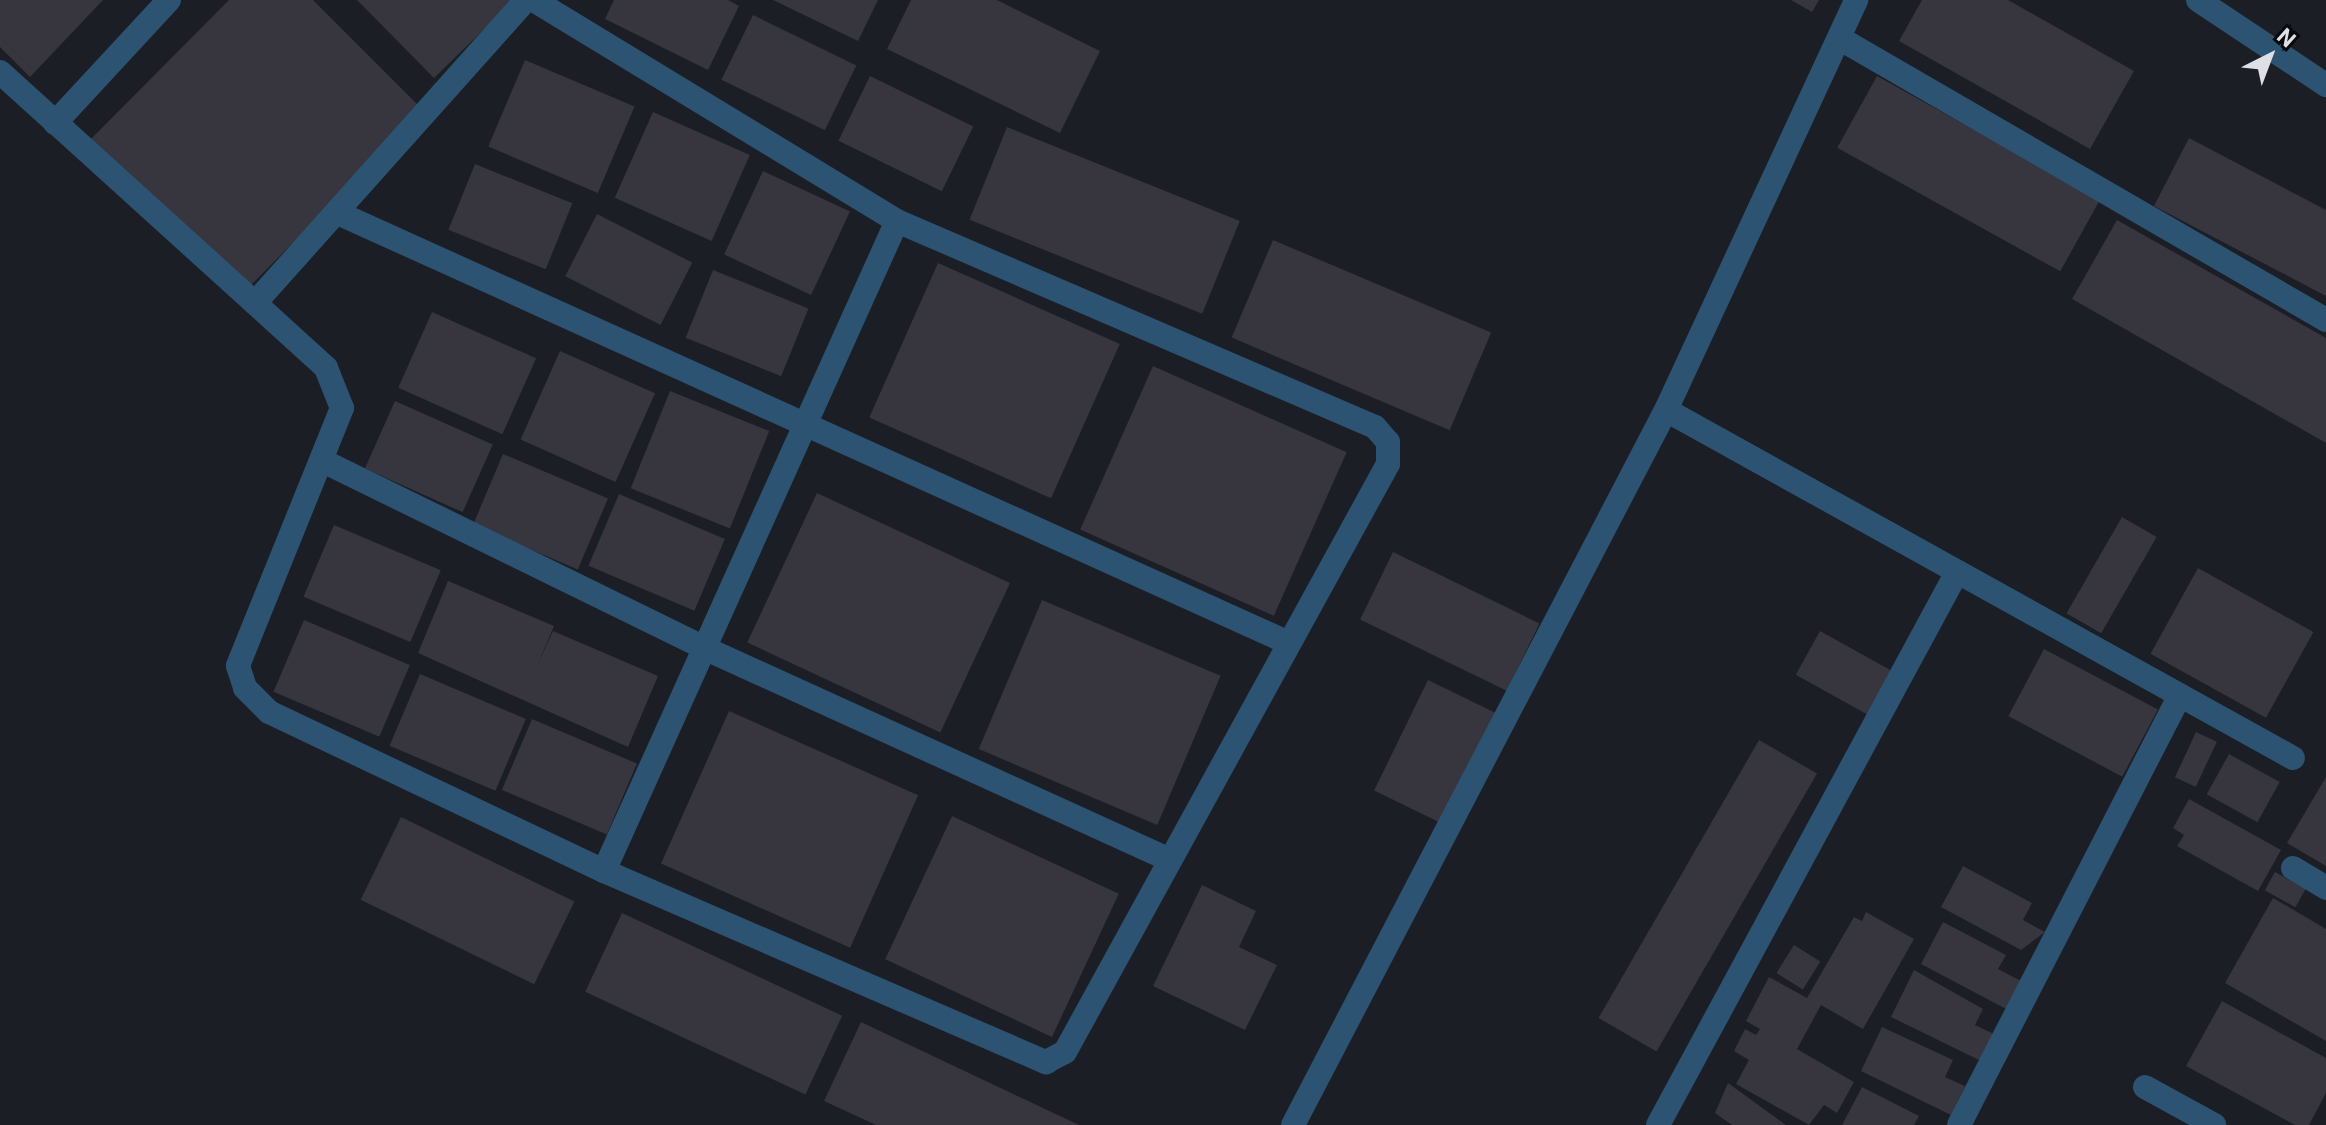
<!DOCTYPE html>
<style>
body{margin:0}
#map{position:relative;width:2326px;height:1125px;overflow:hidden;background:#1b1e25;font-family:Roboto,sans-serif}
div>[style]{position:absolute}
.building>*{inset:0;background:#37353e;transform-origin:0 0}
.street>*{height:24px;margin:-12px;padding:0 12px;transform-origin:12px;border-radius:12px;background:#2c5372}
span{translate:-50% -50%;white-space:nowrap;text-align:center;line-height:1.15;-webkit-text-stroke:8px #07080b;paint-order:stroke}
.north{position:absolute;left:2230px;top:16px;width:80px;height:80px;-webkit-text-stroke:6px #07080b;paint-order:stroke;rotate:42deg;font-size:22px;font-weight:700;line-height:32px;text-align:center;color:#dee0e5}
.north::after{content:'';display:block;margin:auto;width:28px;height:36px;background:#dee0e5;clip-path:polygon(50% 0,100% 100%,50% 72%,0 100%)}
</style>
<div id="map">
<div class="building">
<i style="clip-path:polygon(0 0,103px 0,30px 77px,0 47px)"></i>
<i style="clip-path:polygon(229px 0,313px 0,424px 111px,244px 292px,90px 140px)"></i>
<i style="clip-path:polygon(357px 0,514px 0,434px 78px)"></i>
<i style="clip-path:polygon(614px 0,728px 0,739px 6px,708px 70px,605px 19px)"></i>
<i style="clip-path:polygon(773px 0,878px 0,858px 41px)"></i>
<i style="clip-path:polygon(911px 0,997px 0,1100px 51px,1060px 133px,887px 49px)"></i>
<i style="clip-path:polygon(1791px 0,1819px 0,1812px 12px)"></i>
<i style="clip-path:polygon(1922px 0,2008px 0,2134px 71px,2090px 149px,1899px 41px)"></i>
<i style="left:753px;top:15px;width:115px;height:72px;rotate:26deg"></i>
<i style="left:525px;top:60px;width:119px;height:94px;rotate:23deg"></i>
<i style="left:870px;top:76px;width:115px;height:72px;rotate:26deg"></i>
<i style="left:1877px;top:76px;width:255px;height:82px;rotate:29deg"></i>
<i style="left:653px;top:112px;width:106px;height:94px;rotate:24deg"></i>
<i style="left:1007px;top:127px;width:251px;height:100px;rotate:22deg"></i>
<i style="clip-path:polygon(2189px 138px,2326px 210px,2326px 296px,2154px 206px)"></i>
<i style="left:475px;top:164px;width:105px;height:71px;rotate:22deg"></i>
<i style="left:763px;top:171px;width:96px;height:92px;rotate:25deg"></i>
<i style="left:597px;top:214px;width:107px;height:70px;rotate:27deg"></i>
<i style="clip-path:polygon(2117px 220px,2326px 338px,2326px 443px,2072px 299px)"></i>
<i style="left:1273px;top:240px;width:237px;height:106px;rotate:23deg"></i>
<i style="left:938px;top:263px;width:199px;height:169px;rotate:24deg"></i>
<i style="left:713px;top:270px;width:103px;height:73px;rotate:22deg"></i>
<i style="left:432px;top:312px;width:114px;height:83px;rotate:24deg"></i>
<i style="left:560px;top:351px;width:104px;height:97px;rotate:24deg"></i>
<i style="left:1153px;top:366px;width:212px;height:179px;rotate:24deg"></i>
<i style="left:670px;top:391px;width:107px;height:105px;rotate:22deg"></i>
<i style="left:395px;top:401px;width:107px;height:74px;rotate:24deg"></i>
<i style="left:503px;top:454px;width:114px;height:77px;rotate:23deg"></i>
<i style="left:817px;top:493px;width:213px;height:165px;rotate:25deg"></i>
<i style="left:619px;top:494px;width:115px;height:78px;rotate:23deg"></i>
<i style="left:2122px;top:517px;width:40px;height:111px;rotate:30deg"></i>
<i style="left:334px;top:525px;width:116px;height:78px;rotate:23deg"></i>
<i style="left:1393px;top:552px;width:163px;height:75px;rotate:26deg"></i>
<i style="left:2198px;top:568px;width:132px;height:98px;rotate:29deg"></i>
<i style="clip-path:polygon(448px 581px,554px 626px,537px 666px,553px 631px,658px 676px,628px 747px,418px 653px)"></i>
<i style="left:1042px;top:600px;width:194px;height:162px;rotate:23deg"></i>
<i style="left:304px;top:620px;width:115px;height:78px;rotate:23deg"></i>
<i style="left:1820px;top:631px;width:88px;height:50px;rotate:29deg"></i>
<i style="left:2044px;top:649px;width:129px;height:76px;rotate:28deg"></i>
<i style="left:420px;top:674px;width:115px;height:78px;rotate:23deg"></i>
<i style="left:1428px;top:680px;width:76px;height:123px;rotate:26deg"></i>
<i style="left:729px;top:711px;width:207px;height:167px;rotate:24deg"></i>
<i style="left:532px;top:719px;width:114px;height:77px;rotate:23deg"></i>
<i style="left:2196px;top:732px;width:23px;height:50px;rotate:25deg"></i>
<i style="left:1759px;top:740px;width:67px;height:321px;rotate:30deg"></i>
<i style="left:2229px;top:754px;width:58px;height:46px;rotate:29deg"></i>
<i style="clip-path:polygon(2326px 777px,2326px 866px,2287px 843px)"></i>
<i style="clip-path:polygon(2189px 799px,2281px 850px,2258px 891px,2177px 846px,2184px 835px,2173px 828px)"></i>
<i style="left:952px;top:816px;width:184px;height:158px;rotate:25deg"></i>
<i style="left:401px;top:817px;width:193px;height:92px;rotate:26deg"></i>
<i style="clip-path:polygon(1963px 866px,2032px 903px,2023px 920px,2045px 932px,2021px 950px,1941px 907px)"></i>
<i style="left:2275px;top:872px;width:35px;height:21px;rotate:29deg"></i>
<i style="clip-path:polygon(1202px 885px,1256px 911px,1239px 947px,1277px 965px,1245px 1030px,1153px 986px)"></i>
<i style="clip-path:polygon(2273px 898px,2326px 929px,2326px 1041px,2225px 983px)"></i>
<i style="clip-path:polygon(1866px 912px,1914px 939px,1863px 1029px,1821px 1005px,1797px 1049px,1783px 1041px,1854px 1082px,1837px 1113px,1824px 1105px,1809px 1125px,1736px 1084px,1749px 1060px,1734px 1051px,1745px 1029px,1756px 1035px,1760px 1029px,1746px 1021px,1769px 977px,1807px 998px,1854px 917px,1862px 921px)"></i>
<i style="left:622px;top:913px;width:243px;height:87px;rotate:25deg"></i>
<i style="clip-path:polygon(1943px 922px,2006px 955px,1998px 969px,2023px 982px,2008px 1010px,1921px 964px)"></i>
<i style="left:1794px;top:945px;width:31px;height:33px;rotate:32deg"></i>
<i style="clip-path:polygon(1914px 970px,1983px 1009px,1975px 1025px,1996px 1035px,1983px 1062px,1891px 1017px)"></i>
<i style="clip-path:polygon(2222px 1001px,2326px 1058px,2326px 1093px,2309px 1125px,2295px 1125px,2186px 1066px)"></i>
<i style="clip-path:polygon(861px 1022px,1079px 1125px,876px 1125px,824px 1101px)"></i>
<i style="clip-path:polygon(1882px 1027px,1953px 1060px,1945px 1077px,1965px 1086px,1951px 1115px,1861px 1071px)"></i>
<i style="clip-path:polygon(1728px 1083px,1786px 1125px,1732px 1125px,1715px 1113px)"></i>
<i style="clip-path:polygon(1862px 1087px,1919px 1116px,1914px 1125px,1842px 1125px)"></i>
</div>
<div class="street">
<i style="left:2198px;top:0;width:154px;rotate:33.6deg"></i>
<i style="left:1839px;top:38px;width:563px;rotate:30.07deg"></i>
<i style="left:0;top:72px;width:440px;rotate:42.2deg"></i>
<i style="left:326px;top:368px;width:43px;rotate:68.2deg"></i>
<i style="left:342px;top:408px;width:278px;rotate:112deg"></i>
<i style="left:238px;top:666px;width:23px;rotate:72deg"></i>
<i style="left:245px;top:688px;width:34px;rotate:45deg"></i>
<i style="left:269px;top:712px;width:371px;rotate:25.4deg"></i>
<i style="left:604px;top:871px;width:482px;rotate:23.4deg"></i>
<i style="left:1046px;top:1062px;width:21px;rotate:-28deg"></i>
<i style="left:1065px;top:1052px;width:671px;rotate:-61.22deg"></i>
<i style="left:1388px;top:464px;width:22px;rotate:-90deg"></i>
<i style="left:1388px;top:442px;width:20px;rotate:-131deg"></i>
<i style="left:1375px;top:427px;width:520px;rotate:-156.69deg"></i>
<i style="left:897px;top:221px;width:425px;rotate:-148.7deg"></i>
<i style="left:55px;top:123px;width:168px;rotate:-47.2deg"></i>
<i style="left:340px;top:214px;width:1041px;rotate:24.33deg"></i>
<i style="left:255px;top:303px;width:407px;rotate:-48.2deg"></i>
<i style="left:1666px;top:410px;width:717px;rotate:29.03deg"></i>
<i style="left:325px;top:462px;width:420px;rotate:26.1deg"></i>
<i style="left:702px;top:647px;width:514px;rotate:24.47deg"></i>
<i style="left:2293px;top:868px;width:39px;rotate:31deg"></i>
<i style="left:604px;top:871px;width:713px;rotate:-65.74deg"></i>
<i style="left:2145px;top:1087px;width:79px;rotate:28.8deg"></i>
<i style="left:1293px;top:1125px;width:806px;rotate:-62.45deg"></i>
<i style="left:1666px;top:410px;width:452px;rotate:-65.1deg"></i>
<i style="left:1658px;top:1125px;width:629px;rotate:-61.6deg"></i>
<i style="left:1959px;top:1125px;width:483px;rotate:-62.8deg"></i>
</div>
<div class="north">N</div>
</div>
